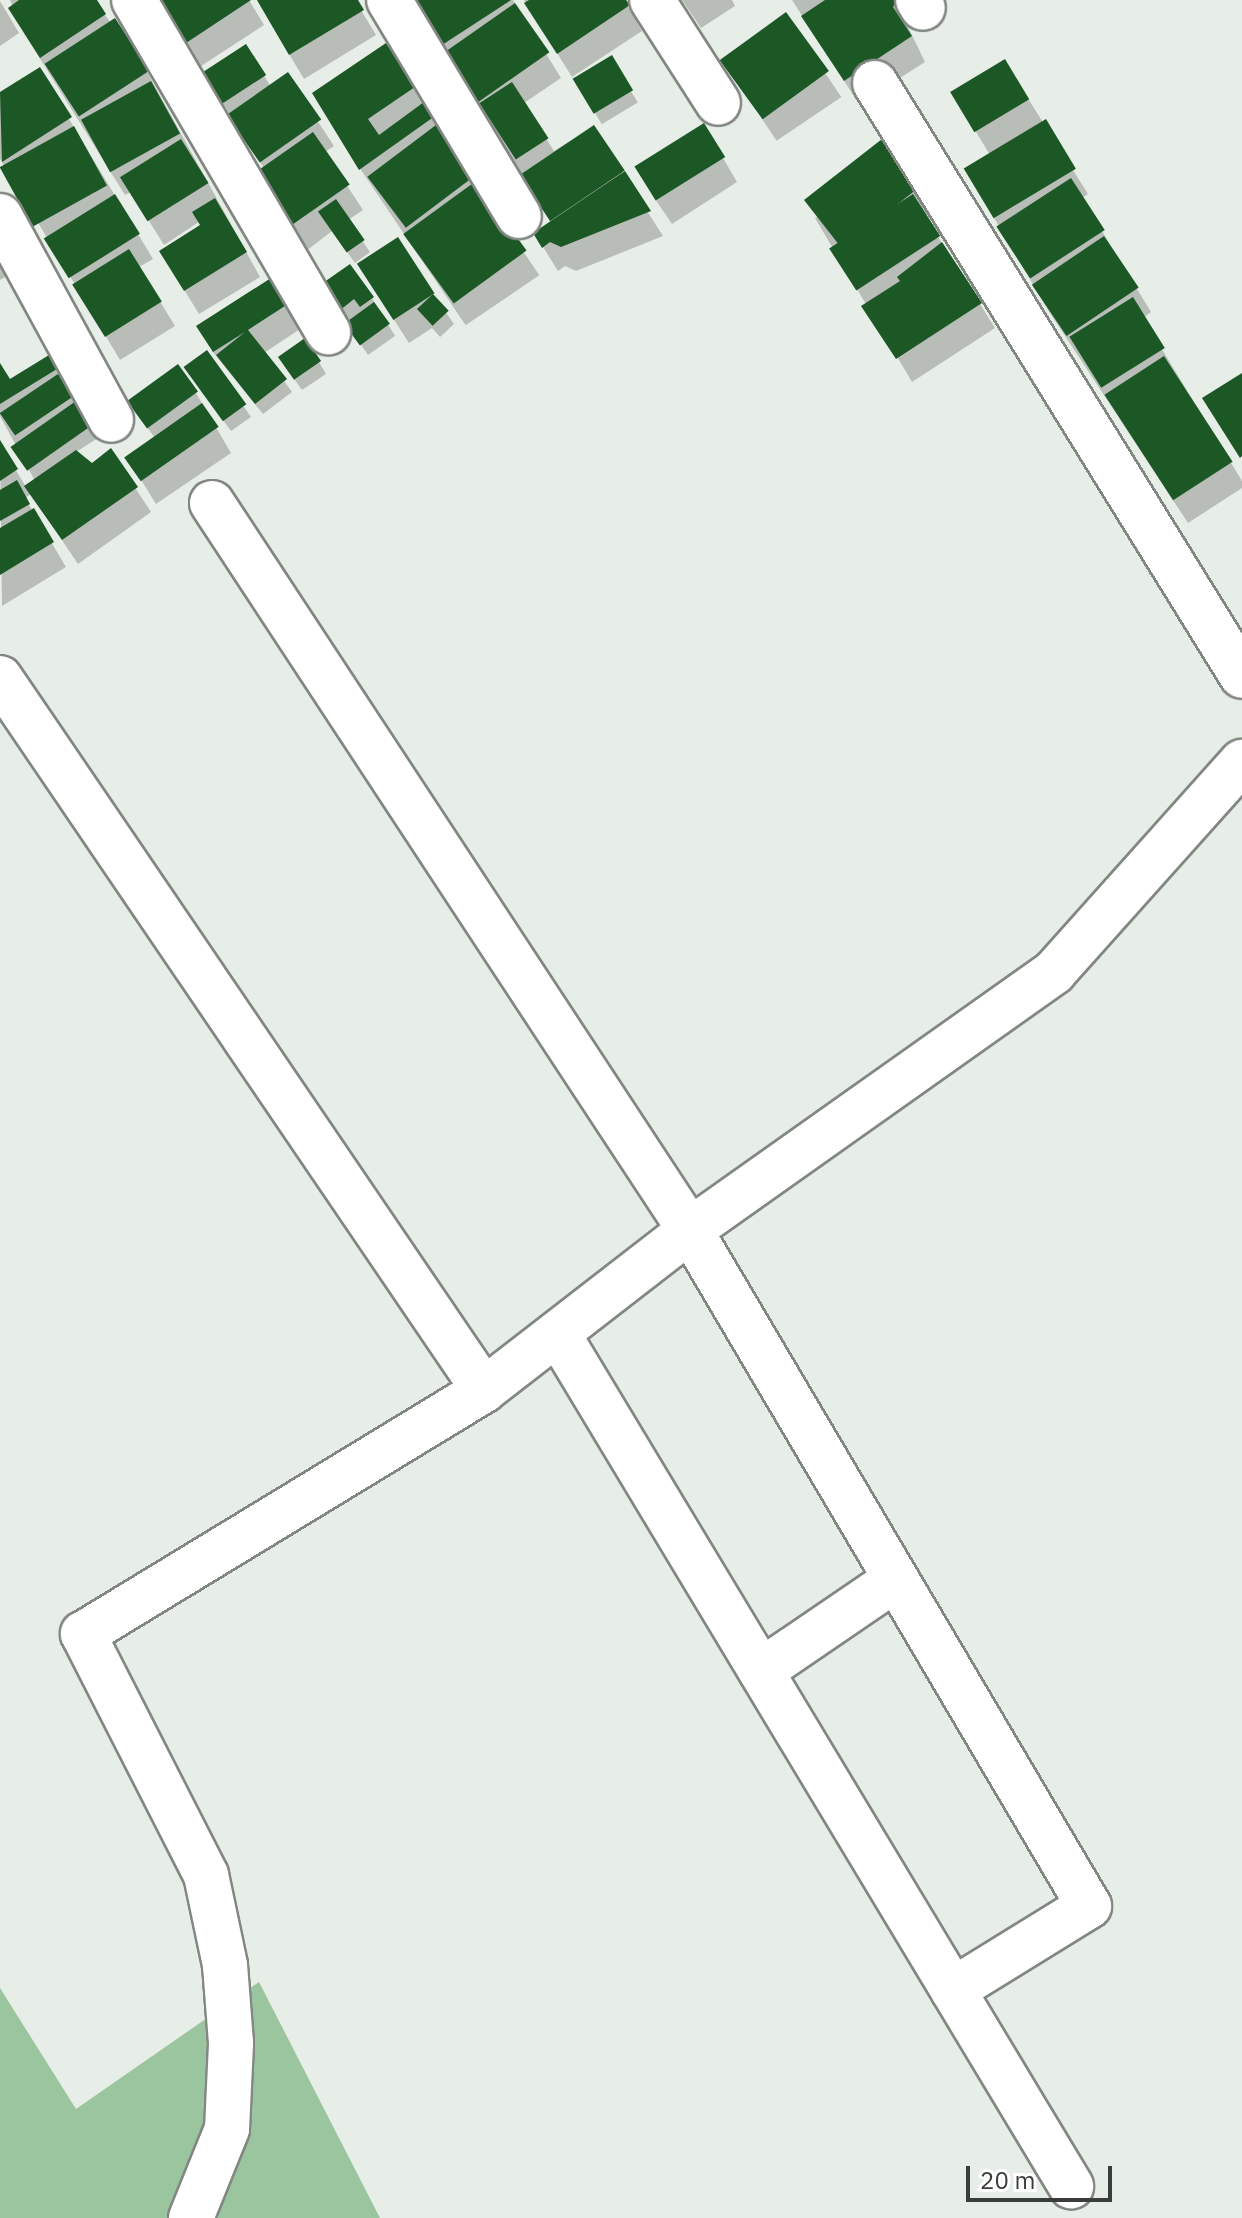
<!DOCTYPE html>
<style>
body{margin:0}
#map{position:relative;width:1242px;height:2218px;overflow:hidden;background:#e7ede7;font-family:"IBM Plex Sans",sans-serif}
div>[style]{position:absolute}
.green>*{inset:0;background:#9bc59e}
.shadow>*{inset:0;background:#0003;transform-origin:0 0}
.building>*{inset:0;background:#1c5726;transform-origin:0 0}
.roads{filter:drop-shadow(2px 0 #828782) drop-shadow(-2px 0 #828782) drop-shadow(0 2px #828782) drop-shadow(0 -2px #828782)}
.minor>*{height:44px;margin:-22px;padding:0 22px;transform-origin:22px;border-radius:22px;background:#fff}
span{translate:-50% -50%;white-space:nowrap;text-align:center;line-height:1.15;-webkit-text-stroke:8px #fff;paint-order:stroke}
.scale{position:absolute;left:966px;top:2166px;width:146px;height:36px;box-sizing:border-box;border:4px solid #3b3d3b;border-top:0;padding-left:10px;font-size:24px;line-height:28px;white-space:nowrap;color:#3b3d3b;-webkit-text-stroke:6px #fff;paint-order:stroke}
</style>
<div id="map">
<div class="green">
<i style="clip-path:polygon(259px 1982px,380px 2218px,0 2218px,0 1988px,76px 2109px)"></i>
</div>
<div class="shadow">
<i style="clip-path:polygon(10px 0,94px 0,147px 72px,260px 277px,199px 314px,175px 275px,202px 226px,199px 222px,164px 245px,131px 192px,125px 195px,24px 33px)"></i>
<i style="clip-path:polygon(249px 0,264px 25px,195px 70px,162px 19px)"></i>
<i style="clip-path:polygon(355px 0,376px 35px,304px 79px,258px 2px)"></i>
<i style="clip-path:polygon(414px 0,513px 0,561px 78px,524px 103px,554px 151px,593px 127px,663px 236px,576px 271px,565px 266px,558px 271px,535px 234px,551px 223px)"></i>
<i style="clip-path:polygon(524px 0,624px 0,642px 31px,572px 77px)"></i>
<i style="clip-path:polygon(682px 0,732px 0,735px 6px,701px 28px)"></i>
<i style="clip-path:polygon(792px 0,895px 0,925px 62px,859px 104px)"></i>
<i style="clip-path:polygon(0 1px,19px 33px,0 46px)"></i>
<i style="left:786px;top:15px;width:99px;height:78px;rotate:56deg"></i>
<i style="clip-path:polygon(246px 47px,271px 87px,287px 75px,334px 146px,325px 152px,363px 210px,348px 220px,370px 252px,355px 263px,332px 231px,306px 251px,269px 201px,265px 170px,204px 73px)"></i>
<i style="left:611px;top:58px;width:52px;height:42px;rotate:59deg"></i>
<i style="clip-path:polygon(1005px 62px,1088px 194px,1082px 198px,1151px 312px,1143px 318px,1242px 481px,1242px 488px,1188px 523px,1048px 310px,966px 170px,990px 155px,953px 94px)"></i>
<i style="clip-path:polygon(39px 69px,153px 259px,139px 267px,175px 326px,120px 360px,0 159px,0 95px)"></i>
<i style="left:413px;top:88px;width:226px;height:89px;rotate:56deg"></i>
<i style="clip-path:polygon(723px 158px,737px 182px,672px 224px,651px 193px)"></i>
<i style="clip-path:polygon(910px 175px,931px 212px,925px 216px,995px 328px,912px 382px,815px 218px)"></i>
<i style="clip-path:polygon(0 263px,7px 276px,0 280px)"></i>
<i style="clip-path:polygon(374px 289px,433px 294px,454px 324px,440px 337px,432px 328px,409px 343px)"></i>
<i style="clip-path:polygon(329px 298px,372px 298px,395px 336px,368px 355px)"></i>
<i style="clip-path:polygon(286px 305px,300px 329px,264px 353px,292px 392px,263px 414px,212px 351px)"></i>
<i style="clip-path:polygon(207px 353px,251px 417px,231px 431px,193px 379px)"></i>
<i style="clip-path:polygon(48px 358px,98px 438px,76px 452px,92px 465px,111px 451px,151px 512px,78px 564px,31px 494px,25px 498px,66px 567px,2px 606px,0 444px,26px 487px,35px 481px,0 416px,0 367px,9px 382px)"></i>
<i style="clip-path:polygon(319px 362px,326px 374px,302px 390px,287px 369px)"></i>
<i style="clip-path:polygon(196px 393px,231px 453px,156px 504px,127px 457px,155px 438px,137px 414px)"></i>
</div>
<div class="building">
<i style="clip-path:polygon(19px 0,97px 0,106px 14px,40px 58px,8px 8px)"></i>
<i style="clip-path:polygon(149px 0,251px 0,180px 47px)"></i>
<i style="clip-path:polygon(257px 0,358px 0,364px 10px,289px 55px)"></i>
<i style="clip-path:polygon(412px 0,511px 0,442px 45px)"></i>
<i style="clip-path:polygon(529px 0,626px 0,630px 5px,557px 54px,524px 3px)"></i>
<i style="clip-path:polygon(825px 0,897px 0,893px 7px,912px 36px,844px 81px,801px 16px)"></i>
<i style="left:515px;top:3px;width:60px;height:89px;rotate:55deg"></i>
<i style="left:786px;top:12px;width:73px;height:82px;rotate:54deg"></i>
<i style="left:115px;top:18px;width:63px;height:84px;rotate:57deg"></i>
<i style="clip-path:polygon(386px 43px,415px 87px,368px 119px,379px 135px,424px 102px,435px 116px,359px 170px,312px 93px)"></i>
<i style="left:246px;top:44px;width:37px;height:54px;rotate:57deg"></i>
<i style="left:612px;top:55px;width:41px;height:46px;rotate:59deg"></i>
<i style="left:1005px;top:59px;width:47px;height:64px;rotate:59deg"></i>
<i style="clip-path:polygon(40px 67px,72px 117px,2px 162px,0 92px)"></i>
<i style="left:288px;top:72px;width:58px;height:75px;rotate:55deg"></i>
<i style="left:151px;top:81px;width:60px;height:80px;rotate:61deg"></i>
<i style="left:512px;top:82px;width:67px;height:39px;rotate:57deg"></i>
<i style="left:1046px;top:119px;width:58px;height:96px;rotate:59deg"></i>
<i style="left:704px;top:123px;width:40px;height:82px;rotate:58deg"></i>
<i style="left:436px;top:125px;width:64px;height:86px;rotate:53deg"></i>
<i style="left:594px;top:125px;width:55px;height:90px;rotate:56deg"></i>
<i style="left:74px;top:126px;width:68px;height:85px;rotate:61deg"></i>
<i style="left:313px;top:132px;width:64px;height:75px;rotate:55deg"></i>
<i style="left:181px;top:139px;width:52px;height:72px;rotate:58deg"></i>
<i style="left:882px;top:139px;width:61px;height:99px;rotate:52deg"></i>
<i style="clip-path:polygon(625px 171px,651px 211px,561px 247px,550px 242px,542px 248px,533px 233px)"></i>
<i style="left:1071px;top:178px;width:62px;height:89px;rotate:57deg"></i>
<i style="left:476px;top:181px;width:86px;height:90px;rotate:54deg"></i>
<i style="left:115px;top:194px;width:47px;height:84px;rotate:58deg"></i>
<i style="left:913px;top:194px;width:50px;height:100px;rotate:57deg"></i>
<i style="clip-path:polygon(215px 198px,247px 252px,184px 291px,159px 251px,200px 225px,192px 212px)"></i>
<i style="left:336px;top:199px;width:50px;height:22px;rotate:55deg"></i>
<i style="left:1104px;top:236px;width:62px;height:87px;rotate:56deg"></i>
<i style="left:398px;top:237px;width:67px;height:49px;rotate:57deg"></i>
<i style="clip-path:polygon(942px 242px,982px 303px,896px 359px,861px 306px,900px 281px,897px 277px)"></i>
<i style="left:129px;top:249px;width:62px;height:67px;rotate:58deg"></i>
<i style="clip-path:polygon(350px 264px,374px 297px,360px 307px,354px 299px,339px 311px,320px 285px)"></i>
<i style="clip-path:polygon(271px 278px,288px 304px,248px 330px,287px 379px,255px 404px,216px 355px,245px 332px,213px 352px,196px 326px)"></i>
<i style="left:433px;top:294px;width:23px;height:22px;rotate:47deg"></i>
<i style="left:1133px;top:297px;width:60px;height:75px;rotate:58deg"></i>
<i style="left:374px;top:302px;width:27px;height:37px;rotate:54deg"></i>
<i style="left:305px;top:338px;width:28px;height:33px;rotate:55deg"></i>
<i style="left:207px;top:350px;width:67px;height:29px;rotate:54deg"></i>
<i style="clip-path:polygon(49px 355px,57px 369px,0 404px,0 363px,10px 379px)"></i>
<i style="left:1164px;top:356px;width:126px;height:71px;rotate:57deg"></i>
<i style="left:178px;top:364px;width:34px;height:63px;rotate:54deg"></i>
<i style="clip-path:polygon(1242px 373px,1242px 456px,1240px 458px,1202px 398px)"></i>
<i style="left:58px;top:374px;width:27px;height:70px;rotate:56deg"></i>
<i style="left:76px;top:401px;width:29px;height:80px;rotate:55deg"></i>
<i style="left:202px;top:403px;width:29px;height:95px;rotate:55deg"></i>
<i style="clip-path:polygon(0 440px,18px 469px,0 481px)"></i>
<i style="clip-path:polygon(111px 448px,138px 487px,62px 540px,24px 486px,76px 450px,92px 463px)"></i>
<i style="clip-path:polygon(17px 480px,30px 504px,0 521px,0 490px)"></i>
<i style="clip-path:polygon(34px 508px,54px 542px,0 575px,0 528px)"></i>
</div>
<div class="roads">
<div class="minor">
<i style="left:134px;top:0;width:385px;rotate:59.7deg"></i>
<i style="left:389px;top:0;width:252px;rotate:59deg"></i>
<i style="left:652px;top:0;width:122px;rotate:57.3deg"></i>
<i style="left:918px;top:0;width:9px;rotate:58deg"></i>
<i style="left:875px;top:83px;width:697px;rotate:58.25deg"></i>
<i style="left:0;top:216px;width:232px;rotate:61.4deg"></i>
<i style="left:212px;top:503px;width:870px;rotate:56.68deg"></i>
<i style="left:690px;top:1230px;width:785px;rotate:59.45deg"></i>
<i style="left:1089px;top:1906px;width:160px;rotate:148.3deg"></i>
<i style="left:0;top:678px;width:861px;rotate:55.79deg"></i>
<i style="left:558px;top:1334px;width:995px;rotate:58.95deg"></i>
<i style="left:761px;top:1671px;width:163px;rotate:-34.3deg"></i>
<i style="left:191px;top:2218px;width:96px;rotate:-68deg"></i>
<i style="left:227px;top:2129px;width:86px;rotate:-87.3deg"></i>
<i style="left:231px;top:2043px;width:78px;rotate:-94.4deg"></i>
<i style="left:225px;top:1965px;width:92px;rotate:-101.9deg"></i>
<i style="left:206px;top:1875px;width:271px;rotate:-117deg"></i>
<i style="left:83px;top:1634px;width:469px;rotate:-31.3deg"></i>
<i style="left:484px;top:1390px;width:261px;rotate:-37.8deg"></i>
<i style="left:690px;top:1230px;width:446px;rotate:-35.3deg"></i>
<i style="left:1054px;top:972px;width:282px;rotate:-48.2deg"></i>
</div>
</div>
<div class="scale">20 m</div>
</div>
